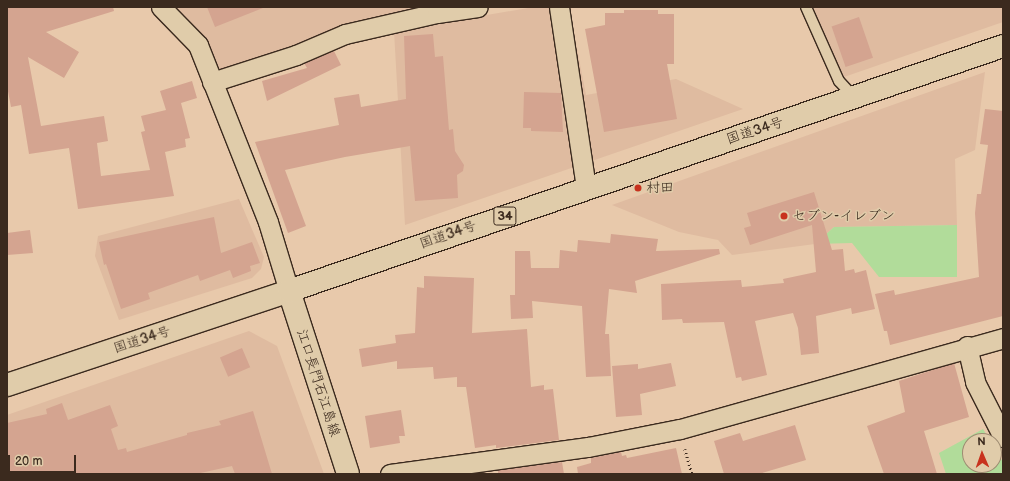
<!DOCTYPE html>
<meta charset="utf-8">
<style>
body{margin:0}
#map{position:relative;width:1010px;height:481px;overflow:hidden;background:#e8c9ab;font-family:"Balsamiq Sans","Klee One",sans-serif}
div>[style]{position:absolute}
.built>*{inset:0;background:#dfbba0}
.green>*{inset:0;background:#b1dc9a}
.building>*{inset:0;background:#d4a490;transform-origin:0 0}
.path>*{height:2.5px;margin-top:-1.25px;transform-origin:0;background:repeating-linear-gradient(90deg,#3b2a1e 0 1px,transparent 0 4px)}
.roads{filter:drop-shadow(1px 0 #3b2a1e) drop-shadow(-1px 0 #3b2a1e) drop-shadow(0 1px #3b2a1e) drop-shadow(0 -1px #3b2a1e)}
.lane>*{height:10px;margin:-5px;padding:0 5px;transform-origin:5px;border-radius:5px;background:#e0ccaa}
.street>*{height:19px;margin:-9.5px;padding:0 9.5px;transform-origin:9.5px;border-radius:9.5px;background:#e0ccaa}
.secondary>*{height:22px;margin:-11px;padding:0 11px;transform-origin:11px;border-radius:11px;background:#e0ccaa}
.highway>*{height:22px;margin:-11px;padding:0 11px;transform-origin:11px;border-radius:11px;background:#e0ccaa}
.dots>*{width:11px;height:11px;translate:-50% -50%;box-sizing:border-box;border:2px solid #e0ccaa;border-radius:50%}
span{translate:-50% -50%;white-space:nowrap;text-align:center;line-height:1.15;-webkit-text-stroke:3px #e0ccaa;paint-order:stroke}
.shield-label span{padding:1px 3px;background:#e0ccaa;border:1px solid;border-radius:3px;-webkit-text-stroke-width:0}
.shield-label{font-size:13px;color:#3b2a1e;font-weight:700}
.street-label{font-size:14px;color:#3b2a1e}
.poi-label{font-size:14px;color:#3b2a1e}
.left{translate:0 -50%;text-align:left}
.frame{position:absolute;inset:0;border:8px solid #3b2a1e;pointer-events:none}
.north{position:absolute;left:962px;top:433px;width:40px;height:40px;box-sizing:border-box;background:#e0ccaa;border:1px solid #9e8b72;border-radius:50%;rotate:358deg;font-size:11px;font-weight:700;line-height:16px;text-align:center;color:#3b2a1e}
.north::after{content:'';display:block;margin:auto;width:14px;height:18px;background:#c8321e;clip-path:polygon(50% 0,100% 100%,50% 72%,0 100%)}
.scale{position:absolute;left:8px;top:455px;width:68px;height:18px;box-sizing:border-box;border:2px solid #3b2a1e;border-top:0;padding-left:5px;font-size:12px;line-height:14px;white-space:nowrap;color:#3b2a1e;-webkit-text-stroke:3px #e0ccaa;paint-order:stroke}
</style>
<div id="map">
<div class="built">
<i style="clip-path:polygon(171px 7px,432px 7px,338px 29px,222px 71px)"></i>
<i style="clip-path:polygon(534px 7px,569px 7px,586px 95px,676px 79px,743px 109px,405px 225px,394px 31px)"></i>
<i style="clip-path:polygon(814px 7px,1003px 7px,1003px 22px,844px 77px,813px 12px)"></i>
<i style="clip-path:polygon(985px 72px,975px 150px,955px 159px,957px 225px,834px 227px,815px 244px,732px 255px,718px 240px,679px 232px,612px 205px)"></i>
<i style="clip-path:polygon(239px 199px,264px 257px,261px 269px,252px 278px,119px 320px,95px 256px,98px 236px)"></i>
<i style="clip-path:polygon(249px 331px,277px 346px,324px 474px,7px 474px,7px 415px)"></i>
</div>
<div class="green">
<i style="clip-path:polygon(957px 225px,957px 277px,879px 277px,852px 243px,815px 244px,834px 227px)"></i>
<i style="clip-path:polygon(983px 429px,990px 441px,970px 441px,970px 465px,994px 465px,994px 448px,1003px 462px,1003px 474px,946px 474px,939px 453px)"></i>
</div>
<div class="building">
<i style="clip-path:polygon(7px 7px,113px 7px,114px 11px,46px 32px,79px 52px,64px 78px,28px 57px,41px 126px,104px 116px,108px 141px,97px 143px,101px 176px,150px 170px,141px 132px,145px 131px,141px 116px,166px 110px,160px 91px,192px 81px,197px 98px,181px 103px,190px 138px,185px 139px,186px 147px,165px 152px,174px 196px,78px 209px,69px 148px,29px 154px,21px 105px,11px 107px,7px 86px)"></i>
<i style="clip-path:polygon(207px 7px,262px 7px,263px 8px,215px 27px)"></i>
<i style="clip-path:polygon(624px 10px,658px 10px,658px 14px,674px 14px,674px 64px,667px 64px,677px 119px,604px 132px,585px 29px,605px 25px,605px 13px,624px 13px)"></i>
<i style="left:859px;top:17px;width:43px;height:29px;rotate:71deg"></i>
<i style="clip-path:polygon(433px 34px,435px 57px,443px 56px,449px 130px,453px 129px,455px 151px,464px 165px,463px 171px,457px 175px,458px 198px,415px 201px,410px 146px,345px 157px,285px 170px,306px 226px,288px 233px,255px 142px,339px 125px,334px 98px,359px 94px,361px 107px,406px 99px,404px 36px)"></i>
<i style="clip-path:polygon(334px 51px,341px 65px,267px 101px,262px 81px,307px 68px,304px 63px)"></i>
<i style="clip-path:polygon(524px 92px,561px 93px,563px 132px,531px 131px,531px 128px,523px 128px)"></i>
<i style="clip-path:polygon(985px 109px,1003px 111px,1003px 316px,890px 345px,887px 331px,884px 331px,875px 294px,894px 290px,895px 295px,979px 277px,975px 213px,977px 194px,981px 194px,988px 145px,980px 144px)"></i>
<i style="clip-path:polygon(814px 192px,832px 250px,843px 249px,845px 271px,854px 269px,855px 273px,866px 270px,875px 309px,852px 314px,851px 308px,816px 316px,819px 353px,801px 355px,798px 328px,793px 313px,755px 321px,767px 375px,742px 381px,741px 377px,736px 378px,724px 322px,683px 323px,682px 319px,662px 320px,661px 284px,741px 280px,742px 287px,784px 283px,783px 279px,816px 272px,812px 225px,750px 245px,744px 228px,751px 226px,747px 213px)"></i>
<i style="clip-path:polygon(214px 217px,221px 253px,252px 242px,260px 263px,250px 266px,251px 271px,233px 278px,230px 270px,200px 281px,198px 275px,148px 293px,150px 299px,121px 309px,106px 264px,104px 265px,99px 242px)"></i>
<i style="clip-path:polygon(30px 230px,33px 253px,7px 255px,7px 233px)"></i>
<i style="clip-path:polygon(611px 234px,658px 239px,656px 251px,719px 249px,720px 254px,635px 281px,637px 293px,609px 289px,605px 334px,609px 334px,611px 376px,586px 377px,582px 306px,532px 301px,533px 318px,511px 319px,510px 295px,515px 295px,515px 251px,530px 251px,531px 268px,559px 268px,560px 250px,577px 252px,578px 240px,610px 243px)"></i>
<i style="clip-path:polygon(424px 276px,474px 278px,472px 333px,527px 329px,531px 387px,544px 385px,544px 390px,553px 389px,559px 440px,496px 448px,496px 445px,475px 448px,466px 387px,457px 387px,457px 377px,434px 379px,433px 367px,397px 369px,397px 361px,362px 367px,359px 349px,396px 343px,395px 335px,415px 333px,417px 287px,424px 288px)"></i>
<i style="left:242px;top:348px;width:21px;height:24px;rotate:67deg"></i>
<i style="clip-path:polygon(671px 363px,676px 386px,640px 394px,642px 415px,616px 417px,612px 366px,638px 364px,638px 369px)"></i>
<i style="clip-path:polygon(954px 363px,969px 417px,924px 431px,937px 474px,884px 474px,867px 426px,905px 412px,899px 381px)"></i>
<i style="clip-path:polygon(62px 403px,68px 420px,110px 405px,118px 426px,111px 429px,118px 450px,126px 448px,127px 452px,187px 435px,187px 433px,221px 425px,219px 421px,253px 411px,272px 474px,235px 474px,232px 466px,196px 474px,7px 474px,7px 423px,47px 414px,46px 409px)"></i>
<i style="clip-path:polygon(401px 410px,405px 436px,399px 436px,400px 443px,370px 448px,365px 416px)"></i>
<i style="clip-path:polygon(795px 425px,806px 460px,759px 474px,724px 474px,714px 441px,740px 433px,743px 441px)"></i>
<i style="clip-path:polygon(676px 448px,682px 474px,578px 474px,577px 467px,591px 463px,591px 458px,621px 452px,622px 456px,626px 455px,627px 458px)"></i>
<i style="clip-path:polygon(562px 462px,564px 474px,498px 474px,498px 470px)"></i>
</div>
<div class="path">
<i style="left:685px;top:449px;width:26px;rotate:74deg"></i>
</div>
<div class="roads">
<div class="lane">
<i style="left:806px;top:7px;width:81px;rotate:66deg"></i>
<i style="left:839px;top:81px;width:23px;rotate:47deg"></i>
</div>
<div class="street">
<i style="left:161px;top:7px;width:53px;rotate:45.8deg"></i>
<i style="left:198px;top:45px;width:190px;rotate:68.4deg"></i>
<i style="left:268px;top:222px;width:72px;rotate:73.1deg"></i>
<i style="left:559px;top:7px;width:182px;rotate:81.5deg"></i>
<i style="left:212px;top:82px;width:88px;rotate:-17.8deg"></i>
<i style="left:296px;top:55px;width:53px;rotate:-23.2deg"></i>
<i style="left:345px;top:34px;width:94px;rotate:-12.9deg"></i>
<i style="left:437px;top:13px;width:41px;rotate:-8.3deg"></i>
<i style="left:967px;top:346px;width:37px;rotate:77deg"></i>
<i style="left:975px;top:382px;width:62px;rotate:63deg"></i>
<i style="left:390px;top:474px;width:200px;rotate:-7.8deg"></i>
<i style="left:588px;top:447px;width:94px;rotate:-11.1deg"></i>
<i style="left:680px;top:429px;width:336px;rotate:-15.7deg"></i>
</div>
<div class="secondary">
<i style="left:289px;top:291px;width:192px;rotate:72.1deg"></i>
</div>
<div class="highway">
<i style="left:7px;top:385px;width:297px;rotate:-18.4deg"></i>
<i style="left:289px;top:291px;width:755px;rotate:-18.94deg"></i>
</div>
</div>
<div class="dots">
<i style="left:638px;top:188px;background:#c8321e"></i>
<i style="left:784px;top:216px;background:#c8321e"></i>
</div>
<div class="shield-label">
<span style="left:505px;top:216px">34</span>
</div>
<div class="street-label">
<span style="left:755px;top:131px;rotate:-18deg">国道34号</span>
<span style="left:448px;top:235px;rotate:-19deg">国道34号</span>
<span style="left:142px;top:340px;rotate:-18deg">国道34号</span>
<span style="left:318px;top:383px;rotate:72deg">江口長門石江島線</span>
</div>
<div class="poi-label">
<span class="left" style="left:646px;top:188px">村田</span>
<span class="left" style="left:792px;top:216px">セブン-イレブン</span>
</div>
<div class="frame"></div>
<div class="north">N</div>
<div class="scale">20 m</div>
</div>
